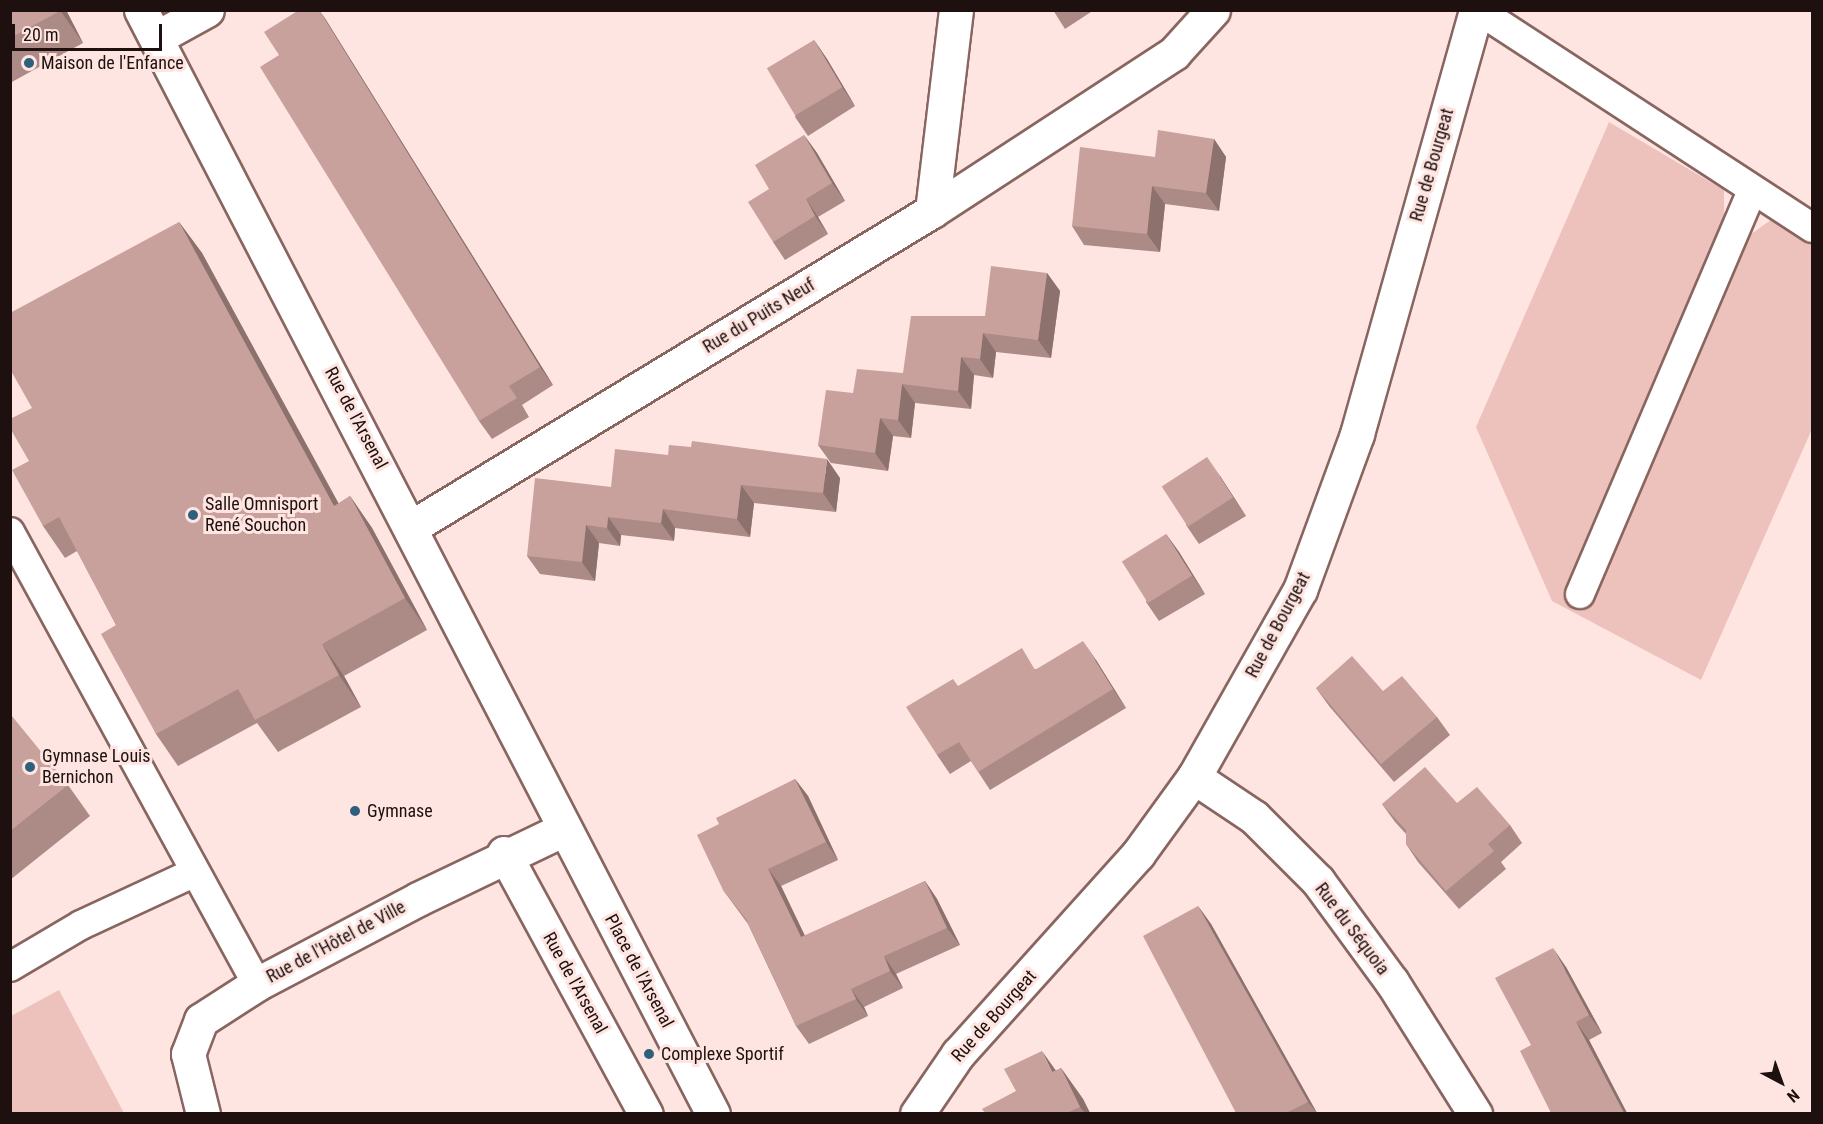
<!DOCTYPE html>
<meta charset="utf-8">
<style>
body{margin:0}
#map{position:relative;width:1823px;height:1124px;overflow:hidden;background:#fee5e1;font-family:"Roboto Condensed",sans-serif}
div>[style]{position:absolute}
.green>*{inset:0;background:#edc2bc}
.roads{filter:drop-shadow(2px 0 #896560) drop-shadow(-2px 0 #896560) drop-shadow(0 2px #896560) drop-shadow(0 -2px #896560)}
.service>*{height:28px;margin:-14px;padding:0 14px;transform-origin:14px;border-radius:14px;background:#fff}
.minor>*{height:33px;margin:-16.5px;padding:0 16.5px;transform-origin:16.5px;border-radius:16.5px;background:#fff}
.tertiary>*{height:33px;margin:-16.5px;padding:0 16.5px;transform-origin:16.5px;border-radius:16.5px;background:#fff}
.wall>*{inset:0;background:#ac8a86}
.shaded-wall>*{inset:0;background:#8c716d}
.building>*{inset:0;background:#c8a19c;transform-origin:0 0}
.dots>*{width:16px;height:16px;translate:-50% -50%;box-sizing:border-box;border:3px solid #fee5e1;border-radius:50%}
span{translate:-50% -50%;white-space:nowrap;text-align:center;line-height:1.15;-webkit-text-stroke:6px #fee5e1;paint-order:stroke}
.poi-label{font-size:18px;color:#1d100e}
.left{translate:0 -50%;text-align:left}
.street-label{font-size:18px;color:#1d100e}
.frame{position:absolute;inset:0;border:12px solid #1d100e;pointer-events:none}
.north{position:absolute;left:1751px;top:1052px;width:60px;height:60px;-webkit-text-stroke:4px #fee5e1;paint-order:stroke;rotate:139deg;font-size:16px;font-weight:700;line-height:24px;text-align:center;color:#1d100e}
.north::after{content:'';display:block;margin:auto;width:21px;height:27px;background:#1d100e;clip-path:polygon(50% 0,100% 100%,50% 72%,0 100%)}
.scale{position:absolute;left:12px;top:24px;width:150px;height:27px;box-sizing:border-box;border:3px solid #1d100e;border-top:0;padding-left:8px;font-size:18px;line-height:21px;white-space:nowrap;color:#1d100e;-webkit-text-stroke:4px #fee5e1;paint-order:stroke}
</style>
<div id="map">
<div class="green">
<i style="clip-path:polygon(1609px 122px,1724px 190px,1724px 220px,1750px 235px,1772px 219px,1812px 243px,1812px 429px,1701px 680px,1552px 601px,1476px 427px)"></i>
<i style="clip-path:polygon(59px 990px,77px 1024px,124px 1113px,11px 1113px,11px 1016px)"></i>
</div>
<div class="roads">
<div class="service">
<i style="left:1478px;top:10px;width:399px;rotate:33.1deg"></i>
<i style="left:10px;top:532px;width:515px;rotate:61.35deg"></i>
<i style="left:1580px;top:594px;width:438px;rotate:-66.9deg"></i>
<i style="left:10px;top:967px;width:82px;rotate:-30.6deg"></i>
<i style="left:81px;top:925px;width:123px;rotate:-24.9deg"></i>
</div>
<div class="minor">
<i style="left:141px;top:10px;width:1243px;rotate:62.61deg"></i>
<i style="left:156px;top:38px;width:58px;rotate:-28.8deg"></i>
<i style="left:932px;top:211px;width:289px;rotate:-33.1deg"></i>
<i style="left:1174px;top:53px;width:58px;rotate:-47.8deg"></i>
<i style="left:413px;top:526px;width:607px;rotate:-31.26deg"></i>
<i style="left:932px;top:211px;width:202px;rotate:-83.2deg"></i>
<i style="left:1194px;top:777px;width:72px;rotate:33.7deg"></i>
<i style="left:1254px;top:817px;width:91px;rotate:45deg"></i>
<i style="left:1318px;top:881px;width:125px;rotate:53.8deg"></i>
<i style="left:1392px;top:982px;width:156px;rotate:57.8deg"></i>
<i style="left:504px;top:853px;width:297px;rotate:61.5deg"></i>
<i style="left:203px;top:1114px;width:62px;rotate:-104deg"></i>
<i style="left:188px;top:1054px;width:36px;rotate:-69deg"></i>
<i style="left:201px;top:1020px;width:67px;rotate:-32.7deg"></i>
<i style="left:257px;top:984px;width:182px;rotate:-27.8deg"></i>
<i style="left:418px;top:899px;width:162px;rotate:-25.6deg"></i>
</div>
<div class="tertiary">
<i style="left:917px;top:1114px;width:73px;rotate:-55.7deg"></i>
<i style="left:958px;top:1054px;width:269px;rotate:-48deg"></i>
<i style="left:1138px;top:854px;width:95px;rotate:-54deg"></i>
<i style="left:1194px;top:777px;width:215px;rotate:-60.5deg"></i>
<i style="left:1300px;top:590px;width:166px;rotate:-69.9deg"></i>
<i style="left:1357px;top:434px;width:440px;rotate:-74.3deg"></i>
</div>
</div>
<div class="wall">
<i style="clip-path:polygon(10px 10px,66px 10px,83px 43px,10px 83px)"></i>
<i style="clip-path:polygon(299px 10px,319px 10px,326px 20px,553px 385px,522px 405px,529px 417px,492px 439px,479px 421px,279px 55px)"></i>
<i style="clip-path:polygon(1053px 10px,1094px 10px,1065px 29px)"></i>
<i style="clip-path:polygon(814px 40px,827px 59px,855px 106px,808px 136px,795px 117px)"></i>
<i style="clip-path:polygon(804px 135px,817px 153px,845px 201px,818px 217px,828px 234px,785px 260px,773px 242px,769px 189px)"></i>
<i style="clip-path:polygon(1214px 139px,1226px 157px,1219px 211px,1165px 204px,1160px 252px,1084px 245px,1072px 226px,1155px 157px)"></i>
<i style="clip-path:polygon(179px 222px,202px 253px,338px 504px,350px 496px,372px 528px,427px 630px,344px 676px,361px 707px,278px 752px,257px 723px,178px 766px,156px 734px,116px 625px,77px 551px,65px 558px,43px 526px,29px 461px,32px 408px)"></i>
<i style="clip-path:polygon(1047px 273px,1060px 291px,1051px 358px,996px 352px,993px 378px,974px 375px,971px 409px,915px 403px,911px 438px,893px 436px,888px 471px,831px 463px,818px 445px,853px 393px,903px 373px)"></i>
<i style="clip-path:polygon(1220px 476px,1246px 516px,1199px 544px,1186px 525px)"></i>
<i style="clip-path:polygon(840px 478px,836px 512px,754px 503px,750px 537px,675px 528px,674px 541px,621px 535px,620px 546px,599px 543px,595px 581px,540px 574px,527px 556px,611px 487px)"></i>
<i style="clip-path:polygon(1166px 534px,1179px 552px,1205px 594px,1159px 621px,1146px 602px)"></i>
<i style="clip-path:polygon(1096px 660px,1126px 708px,990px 790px,971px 761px,950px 774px,937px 755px,958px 686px,1036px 669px)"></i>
<i style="clip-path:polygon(1316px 688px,1383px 691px,1437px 717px,1450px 735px,1394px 782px,1329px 706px)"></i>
<i style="clip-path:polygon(10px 714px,68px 785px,90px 816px,10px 880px)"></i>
<i style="clip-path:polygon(795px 779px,808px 796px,838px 860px,781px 886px,805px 936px,925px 881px,937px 899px,960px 945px,896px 974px,903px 988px,864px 1007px,868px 1016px,809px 1044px,796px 1026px,748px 924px,723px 890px,719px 824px)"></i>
<i style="clip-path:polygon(1457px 803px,1510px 825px,1522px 843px,1501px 862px,1506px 869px,1459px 909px,1418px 862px,1406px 844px,1406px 834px,1395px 822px,1382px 804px)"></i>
<i style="clip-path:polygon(1198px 906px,1211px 924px,1317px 1113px,1236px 1113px)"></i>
<i style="clip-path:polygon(1566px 967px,1602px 1033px,1589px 1040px,1627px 1113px,1551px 1113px,1531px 1045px)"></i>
<i style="clip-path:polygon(1061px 1068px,1083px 1099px,1090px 1113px,985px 1113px)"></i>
</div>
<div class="shaded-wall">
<i style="clip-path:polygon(60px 10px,66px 10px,83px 43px)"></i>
<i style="clip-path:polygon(319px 10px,326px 20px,553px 385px,540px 367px)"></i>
<i style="clip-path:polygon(814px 40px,827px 59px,855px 106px,842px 87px)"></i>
<i style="clip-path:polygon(804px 135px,817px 153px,845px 201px,832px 183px)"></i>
<i style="clip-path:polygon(1214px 139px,1226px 157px,1219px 211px,1206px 193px)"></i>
<i style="clip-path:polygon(1152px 186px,1165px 204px,1160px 252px,1147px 234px)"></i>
<i style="clip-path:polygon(806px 199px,818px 217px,828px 234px,815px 216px)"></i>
<i style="clip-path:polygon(179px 222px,202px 253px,357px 537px,334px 506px)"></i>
<i style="clip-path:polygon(1047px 273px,1060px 291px,1051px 358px,1038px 340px)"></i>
<i style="clip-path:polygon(983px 333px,996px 352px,993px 378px,980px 359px)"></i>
<i style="clip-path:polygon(961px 357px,974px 375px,971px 409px,958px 391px)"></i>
<i style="clip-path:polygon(902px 384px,915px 403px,911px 438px,898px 420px)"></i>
<i style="clip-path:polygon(880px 418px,893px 436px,888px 471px,875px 453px)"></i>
<i style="clip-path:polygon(1207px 457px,1220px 476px,1246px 516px,1233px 497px)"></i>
<i style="clip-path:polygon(827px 459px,840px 478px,836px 512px,823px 493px)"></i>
<i style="clip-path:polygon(741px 485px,754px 503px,750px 537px,737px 519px)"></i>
<i style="clip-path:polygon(350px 496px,372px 528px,427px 630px,405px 598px)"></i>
<i style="clip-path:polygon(663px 509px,675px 528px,674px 541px,661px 523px)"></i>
<i style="clip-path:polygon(608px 517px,621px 535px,620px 546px,607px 528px)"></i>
<i style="clip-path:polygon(586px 525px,599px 543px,595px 581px,582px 562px)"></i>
<i style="clip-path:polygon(1166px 534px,1179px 552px,1205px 594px,1192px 575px)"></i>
<i style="clip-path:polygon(1083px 641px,1096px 660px,1126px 708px,1113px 689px)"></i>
<i style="clip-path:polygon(322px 644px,344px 676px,361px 707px,339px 675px)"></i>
<i style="clip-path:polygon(795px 779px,808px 796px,838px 860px,826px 842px)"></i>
<i style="clip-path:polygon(768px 869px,781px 886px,814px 955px,801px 937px)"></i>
<i style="clip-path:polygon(925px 881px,937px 899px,960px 945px,947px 928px)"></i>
<i style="clip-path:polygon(1198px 906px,1211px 924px,1317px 1113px,1308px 1102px)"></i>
<i style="clip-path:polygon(1553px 948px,1566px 967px,1602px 1033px,1589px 1015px)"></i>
<i style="clip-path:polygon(884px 956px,896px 974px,903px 988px,890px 971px)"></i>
<i style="clip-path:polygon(851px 989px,864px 1007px,868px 1016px,856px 999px)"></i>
<i style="clip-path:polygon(1576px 1022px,1589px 1040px,1627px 1113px,1624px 1113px)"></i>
<i style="clip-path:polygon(1042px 1051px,1064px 1082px,1052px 1072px)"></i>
<i style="clip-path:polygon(1061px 1068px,1083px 1099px,1090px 1113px,1085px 1113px,1080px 1107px)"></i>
</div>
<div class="building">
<i style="clip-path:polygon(10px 10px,60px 10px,60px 11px,10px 38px)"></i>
<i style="clip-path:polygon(299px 10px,319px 10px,540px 367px,509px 386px,517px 398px,479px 421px,260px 67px,279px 55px,264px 32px)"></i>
<i style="left:814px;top:40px;width:55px;height:55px;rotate:59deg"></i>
<i style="clip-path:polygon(1158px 130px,1214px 139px,1206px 193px,1152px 186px,1147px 234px,1072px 226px,1080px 147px,1155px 157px)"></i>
<i style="clip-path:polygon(804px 135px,832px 183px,806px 199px,815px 216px,773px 242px,748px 202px,769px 189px,755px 165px)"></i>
<i style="clip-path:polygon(179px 222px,334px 506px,350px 496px,405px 598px,322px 644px,339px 675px,255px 720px,238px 689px,156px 734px,101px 634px,116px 625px,59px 517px,43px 526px,12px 470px,29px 461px,10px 428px,10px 419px,32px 408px,10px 369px,10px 313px)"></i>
<i style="clip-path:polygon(991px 266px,1047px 273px,1038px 340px,983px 333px,980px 359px,961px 357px,958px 391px,902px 384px,898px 420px,880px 418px,875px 453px,818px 445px,826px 390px,853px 393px,857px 369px,903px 373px,911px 316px,985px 316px)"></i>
<i style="clip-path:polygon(692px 441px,827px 459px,823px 493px,741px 485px,737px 519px,663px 509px,661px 523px,608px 517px,607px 528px,586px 525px,582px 562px,527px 556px,535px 478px,611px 487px,615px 449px,668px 455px,669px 445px,691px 447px)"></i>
<i style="left:1207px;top:457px;width:48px;height:54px;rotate:57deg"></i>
<i style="left:1166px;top:534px;width:49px;height:52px;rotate:58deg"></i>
<i style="clip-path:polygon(1083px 641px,1113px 689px,978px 772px,959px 742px,937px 755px,906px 707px,953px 679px,958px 686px,1022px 648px,1035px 670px)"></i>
<i style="clip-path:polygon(1352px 656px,1383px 691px,1402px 676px,1437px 717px,1381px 764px,1316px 688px)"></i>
<i style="clip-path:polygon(10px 714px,68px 785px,10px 831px)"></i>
<i style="clip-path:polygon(1425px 767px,1457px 803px,1477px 787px,1510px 825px,1488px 844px,1494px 851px,1446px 891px,1406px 844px,1406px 830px,1382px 804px)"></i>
<i style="clip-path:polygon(795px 779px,826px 842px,768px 869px,801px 937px,925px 881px,947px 928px,884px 956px,890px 971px,851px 989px,856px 999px,796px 1026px,746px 919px,723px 890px,697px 835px,719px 824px,716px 818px)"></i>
<i style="clip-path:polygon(1198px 906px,1308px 1102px,1286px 1113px,1236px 1113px,1143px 936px)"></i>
<i style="clip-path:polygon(1553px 948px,1589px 1015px,1576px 1022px,1624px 1113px,1551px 1113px,1520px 1051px,1531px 1045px,1495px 978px)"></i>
<i style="clip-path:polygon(1042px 1051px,1052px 1072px,1061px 1068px,1080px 1107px,1067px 1113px,985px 1113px,982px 1109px,1016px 1091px,1004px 1069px)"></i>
</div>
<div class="dots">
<i style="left:29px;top:63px;background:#2e5f7d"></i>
<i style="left:193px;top:515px;background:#2e5f7d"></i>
<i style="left:30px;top:767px;background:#2e5f7d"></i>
<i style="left:355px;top:811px;background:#2e5f7d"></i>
<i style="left:649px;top:1054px;background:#2e5f7d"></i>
</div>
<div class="poi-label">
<span class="left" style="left:41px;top:63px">Maison de l'Enfance</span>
<span class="left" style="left:205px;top:515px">Salle Omnisport<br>René Souchon</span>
<span class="left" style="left:42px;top:767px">Gymnase Louis<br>Bernichon</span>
<span class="left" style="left:367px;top:811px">Gymnase</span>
<span class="left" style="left:661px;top:1054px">Complexe Sportif</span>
</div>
<div class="street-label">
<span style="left:1432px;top:165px;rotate:-74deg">Rue de Bourgeat</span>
<span style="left:759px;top:316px;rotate:-31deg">Rue du Puits Neuf</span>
<span style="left:356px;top:418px;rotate:62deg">Rue de l'Arsenal</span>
<span style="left:1278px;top:625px;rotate:-62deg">Rue de Bourgeat</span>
<span style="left:1352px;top:929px;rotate:53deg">Rue du Séquoia</span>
<span style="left:336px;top:942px;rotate:-28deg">Rue de l'Hôtel de Ville</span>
<span style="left:639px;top:971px;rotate:62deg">Place de l'Arsenal</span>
<span style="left:575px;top:983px;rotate:61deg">Rue de l'Arsenal</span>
<span style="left:994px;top:1016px;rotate:-48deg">Rue de Bourgeat</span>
</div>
<div class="frame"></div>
<div class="north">N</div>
<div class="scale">20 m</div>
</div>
